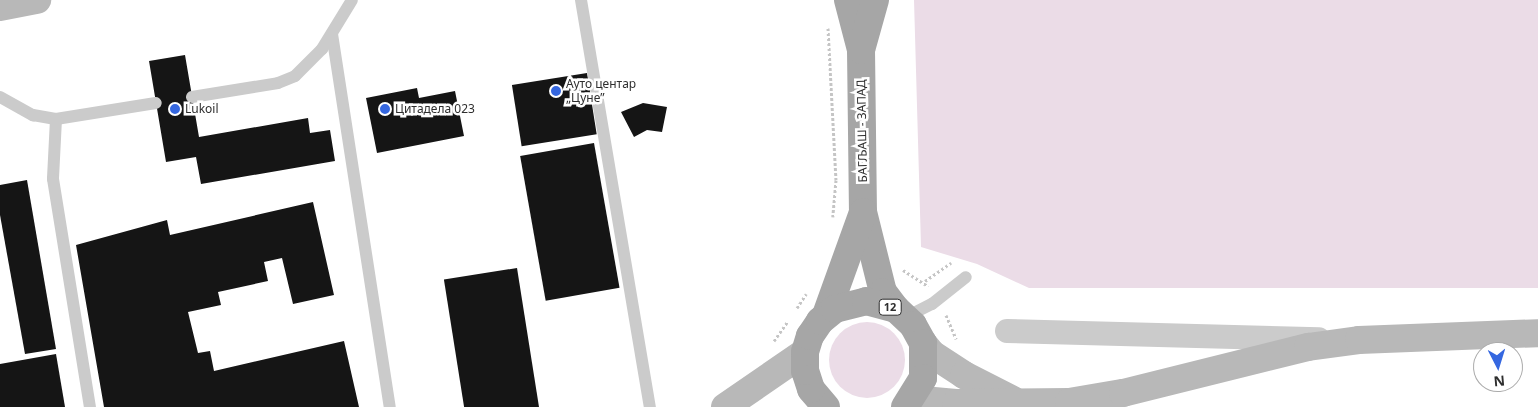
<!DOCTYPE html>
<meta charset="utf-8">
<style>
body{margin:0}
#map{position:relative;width:1538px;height:407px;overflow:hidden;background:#fff;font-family:"Noto Sans",sans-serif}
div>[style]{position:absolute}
.green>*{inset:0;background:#ebdce7}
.round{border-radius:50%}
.building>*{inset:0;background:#151515;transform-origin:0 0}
.path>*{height:3px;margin-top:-1.5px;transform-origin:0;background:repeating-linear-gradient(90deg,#c5c5c5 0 2.5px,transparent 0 5px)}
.lane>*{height:12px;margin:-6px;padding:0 6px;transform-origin:6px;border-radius:6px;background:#cbcbcb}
.street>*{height:24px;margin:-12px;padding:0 12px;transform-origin:12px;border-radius:12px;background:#cbcbcb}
.secondary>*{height:28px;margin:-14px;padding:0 14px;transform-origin:14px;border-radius:14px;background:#b8b8b8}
.primary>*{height:28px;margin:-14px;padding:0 14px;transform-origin:14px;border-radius:14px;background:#a6a6a6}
.dots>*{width:14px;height:14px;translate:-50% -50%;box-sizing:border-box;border:2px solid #fff;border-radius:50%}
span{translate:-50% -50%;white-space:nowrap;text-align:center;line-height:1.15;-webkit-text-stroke:5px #fff;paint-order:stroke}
.shield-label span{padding:1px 4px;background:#fff;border:1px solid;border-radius:4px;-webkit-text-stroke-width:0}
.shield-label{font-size:11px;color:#2e2e2e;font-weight:700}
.poi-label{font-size:12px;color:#2e2e2e}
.left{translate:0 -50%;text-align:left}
.street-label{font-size:12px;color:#2e2e2e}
.north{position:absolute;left:1473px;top:342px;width:50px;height:50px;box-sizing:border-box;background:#fff;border:1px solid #ababab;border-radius:50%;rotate:175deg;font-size:14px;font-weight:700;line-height:20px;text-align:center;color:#2e2e2e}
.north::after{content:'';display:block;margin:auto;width:18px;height:22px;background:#3567e0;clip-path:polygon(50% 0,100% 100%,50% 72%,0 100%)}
</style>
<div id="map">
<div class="green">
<i style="clip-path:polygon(914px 0,1538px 0,1538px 288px,1029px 288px,977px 264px,921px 247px)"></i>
<i class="round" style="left:829px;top:322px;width:76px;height:76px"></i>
</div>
<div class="building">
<i style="clip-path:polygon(185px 55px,199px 137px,308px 118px,310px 133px,330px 130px,335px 161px,201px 184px,196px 157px,166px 162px,149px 61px)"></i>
<i style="left:587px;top:73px;width:62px;height:76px;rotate:81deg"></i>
<i style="clip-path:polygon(417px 88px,419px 98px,455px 91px,464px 136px,377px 153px,366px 98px)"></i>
<i style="clip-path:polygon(643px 103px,667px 107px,662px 132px,647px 130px,634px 137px,621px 112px)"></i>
<i style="left:594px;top:143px;width:147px;height:75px;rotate:80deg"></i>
<i style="clip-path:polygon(27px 180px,56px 349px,25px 354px,0 215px,0 185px)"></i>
<i style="clip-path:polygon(313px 202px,334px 295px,293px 304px,282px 258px,264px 262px,268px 281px,218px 292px,221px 305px,188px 312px,198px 353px,210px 351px,214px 371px,344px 341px,359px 407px,104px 407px,76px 245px,167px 220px,170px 235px)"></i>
<i style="left:517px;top:268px;width:141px;height:74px;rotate:81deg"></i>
<i style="clip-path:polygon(56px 354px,65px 407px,0 407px,0 364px)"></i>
</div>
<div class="path">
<i style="left:828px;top:28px;width:152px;rotate:87deg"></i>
<i style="left:836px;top:180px;width:37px;rotate:95deg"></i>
<i style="left:903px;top:270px;width:30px;rotate:33deg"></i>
<i style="left:925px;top:281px;width:32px;rotate:-35deg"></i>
<i style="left:797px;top:308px;width:17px;rotate:-57deg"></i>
<i style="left:946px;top:315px;width:26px;rotate:67deg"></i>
<i style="left:774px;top:341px;width:24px;rotate:-55deg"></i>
</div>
<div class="lane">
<i style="left:581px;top:0;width:413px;rotate:80.4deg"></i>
<i style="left:332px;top:34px;width:377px;rotate:81.2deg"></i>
<i style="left:0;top:97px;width:38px;rotate:29deg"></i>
<i style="left:33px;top:115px;width:23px;rotate:10deg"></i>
<i style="left:56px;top:119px;width:101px;rotate:-9.1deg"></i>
<i style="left:192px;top:97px;width:87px;rotate:-9.2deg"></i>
<i style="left:278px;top:83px;width:18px;rotate:-22deg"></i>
<i style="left:295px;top:76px;width:38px;rotate:-45deg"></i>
<i style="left:322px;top:49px;width:57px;rotate:-58.5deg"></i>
<i style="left:56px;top:119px;width:60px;rotate:92.9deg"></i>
<i style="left:53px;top:179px;width:231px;rotate:80.8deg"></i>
<i style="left:906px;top:317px;width:29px;rotate:-27deg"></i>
<i style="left:932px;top:304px;width:43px;rotate:-38.5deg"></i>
</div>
<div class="street">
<i style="left:1007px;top:331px;width:312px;rotate:1.5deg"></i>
</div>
<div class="secondary">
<i style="left:0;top:7px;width:38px;rotate:-11deg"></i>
<i style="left:923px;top:343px;width:14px;rotate:51deg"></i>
<i style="left:932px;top:354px;width:38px;rotate:33deg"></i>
<i style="left:964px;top:375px;width:55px;rotate:27deg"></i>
<i style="left:912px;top:399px;width:44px;rotate:5.2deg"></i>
<i style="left:956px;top:403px;width:113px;rotate:-0.5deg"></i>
<i style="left:1069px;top:402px;width:55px;rotate:-9.5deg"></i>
<i style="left:1123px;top:393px;width:191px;rotate:-14deg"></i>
<i style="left:1308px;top:347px;width:51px;rotate:-7.8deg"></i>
<i style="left:1359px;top:340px;width:179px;rotate:-2.2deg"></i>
<i style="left:725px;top:407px;width:97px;rotate:-34.5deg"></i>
</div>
<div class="primary">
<i style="left:848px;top:0;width:52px;rotate:75.4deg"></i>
<i style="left:861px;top:50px;width:162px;rotate:89.3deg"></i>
<i style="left:863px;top:212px;width:82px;rotate:76deg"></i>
<i style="left:883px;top:292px;width:21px;rotate:53deg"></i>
<i style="left:861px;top:50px;width:52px;rotate:-74.4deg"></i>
<i style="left:826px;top:315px;width:109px;rotate:-70.2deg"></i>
<i style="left:826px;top:407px;width:23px;rotate:-130deg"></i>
<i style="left:811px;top:389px;width:19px;rotate:-108deg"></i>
<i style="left:805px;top:371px;width:19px;rotate:-90deg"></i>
<i style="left:805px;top:352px;width:17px;rotate:-73deg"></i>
<i style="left:810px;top:336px;width:18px;rotate:-56deg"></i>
<i style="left:820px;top:321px;width:19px;rotate:-39deg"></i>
<i style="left:835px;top:309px;width:32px;rotate:-14deg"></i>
<i style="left:866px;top:301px;width:31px;rotate:15deg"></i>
<i style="left:896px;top:309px;width:23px;rotate:43deg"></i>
<i style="left:913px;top:325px;width:21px;rotate:61deg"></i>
<i style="left:923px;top:343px;width:35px;rotate:90deg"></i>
<i style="left:923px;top:378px;width:34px;rotate:122deg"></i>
</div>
<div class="dots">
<i style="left:556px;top:91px;background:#3567e0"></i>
<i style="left:175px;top:109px;background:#3567e0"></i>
<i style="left:385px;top:109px;background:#3567e0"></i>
</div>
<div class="shield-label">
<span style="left:890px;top:307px">12</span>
</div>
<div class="poi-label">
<span class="left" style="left:566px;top:91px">Ауто центар<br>„Цуне”</span>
<span class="left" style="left:185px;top:109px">Lukoil</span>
<span class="left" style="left:395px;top:109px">Цитадела 023</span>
</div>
<div class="street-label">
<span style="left:862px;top:131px;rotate:-91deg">БАГЉАШ - ЗАПАД</span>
</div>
<div class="north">N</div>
</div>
